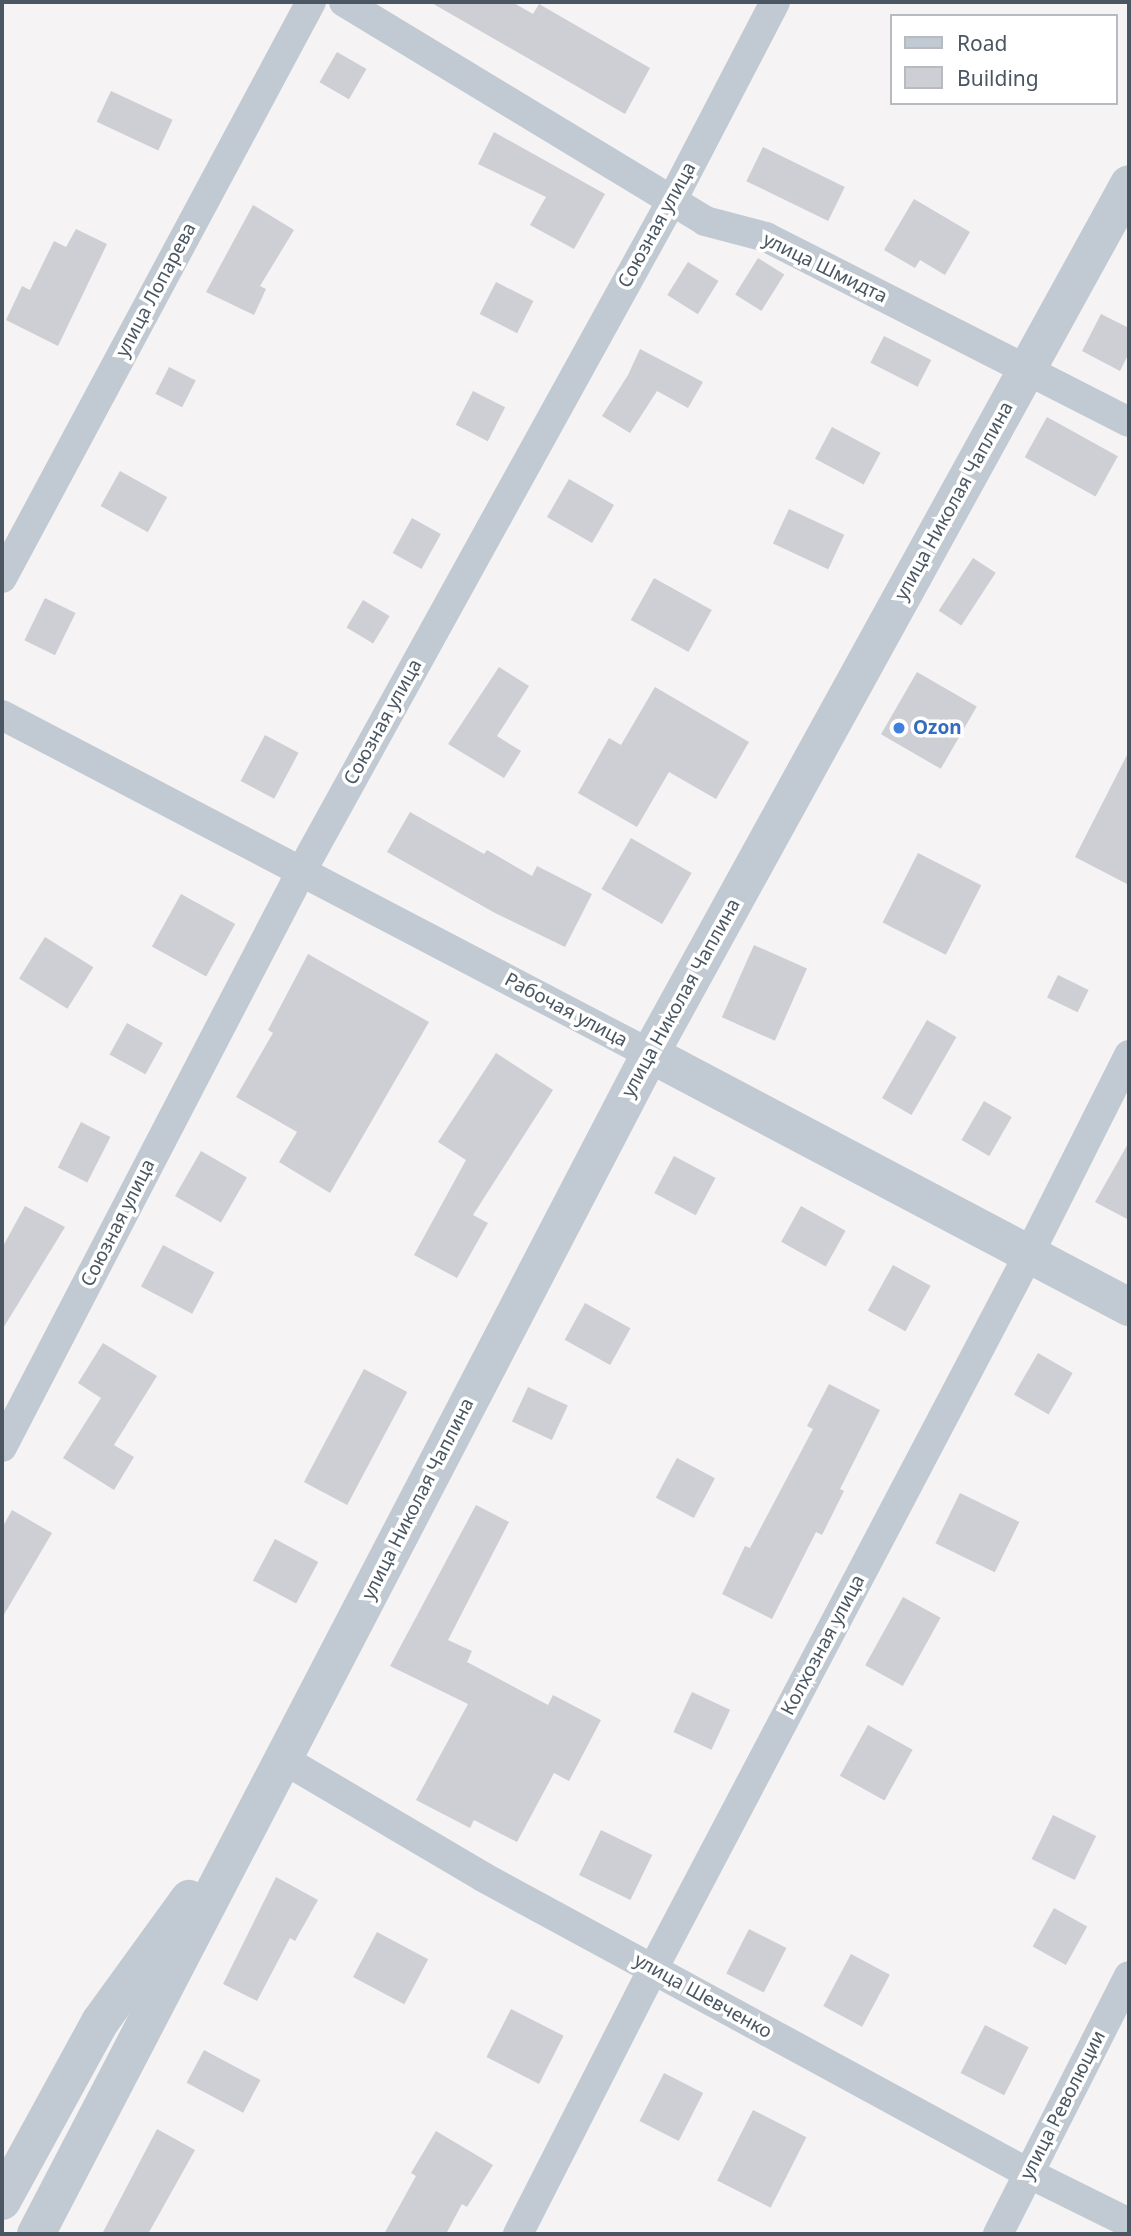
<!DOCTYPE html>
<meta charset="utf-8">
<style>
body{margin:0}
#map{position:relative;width:1131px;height:2236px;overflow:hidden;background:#f5f3f3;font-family:"Noto Sans",sans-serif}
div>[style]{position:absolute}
.building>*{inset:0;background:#cdcfd5;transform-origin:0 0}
.minor>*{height:30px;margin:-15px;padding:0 15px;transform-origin:15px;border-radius:15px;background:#c1cad2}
.tertiary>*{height:38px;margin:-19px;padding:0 19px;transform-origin:19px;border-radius:19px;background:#c1cad2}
.dots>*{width:19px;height:19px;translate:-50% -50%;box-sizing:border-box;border:4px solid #fff;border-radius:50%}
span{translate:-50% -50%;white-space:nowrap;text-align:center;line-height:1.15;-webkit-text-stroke:7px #fff;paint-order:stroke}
.street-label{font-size:19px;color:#4a5661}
.shop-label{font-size:19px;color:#366cbe;font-weight:700}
.left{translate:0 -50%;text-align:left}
.frame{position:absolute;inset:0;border:4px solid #4a5661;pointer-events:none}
.legend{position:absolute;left:890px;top:14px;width:228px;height:91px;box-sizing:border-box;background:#fff;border:2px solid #b7bbc0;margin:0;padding:9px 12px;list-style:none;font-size:21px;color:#4a5661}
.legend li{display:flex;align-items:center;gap:14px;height:35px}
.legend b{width:35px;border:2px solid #b7bbc0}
</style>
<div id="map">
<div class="building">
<i style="clip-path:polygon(430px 2px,512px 2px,533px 14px,539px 4px,650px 68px,625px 114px)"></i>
<i style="left:337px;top:52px;width:34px;height:35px;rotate:30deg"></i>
<i style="left:111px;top:91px;width:68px;height:34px;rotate:25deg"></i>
<i style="clip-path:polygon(494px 132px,605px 194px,574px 249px,530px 225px,546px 197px,478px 164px)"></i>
<i style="left:763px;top:147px;width:91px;height:38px;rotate:26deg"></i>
<i style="clip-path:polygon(914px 199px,970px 232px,945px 275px,920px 260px,915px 268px,884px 250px)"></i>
<i style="clip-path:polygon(253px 205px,294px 230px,260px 286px,266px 289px,254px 315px,206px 292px)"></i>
<i style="clip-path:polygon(76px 229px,107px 244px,58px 346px,6px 320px,22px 286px,30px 290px,54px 241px,66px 247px)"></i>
<i style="left:758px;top:258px;width:31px;height:43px;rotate:32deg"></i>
<i style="left:688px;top:262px;width:36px;height:39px;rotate:32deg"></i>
<i style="left:496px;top:282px;width:42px;height:36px;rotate:27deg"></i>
<i style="clip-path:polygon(1101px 314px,1129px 328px,1129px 353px,1120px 371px,1082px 351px)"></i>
<i style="left:884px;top:336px;width:53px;height:30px;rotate:27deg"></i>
<i style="clip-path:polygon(640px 349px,703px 382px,688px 408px,657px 391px,630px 433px,602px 416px,628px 375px)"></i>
<i style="left:169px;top:367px;width:30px;height:30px;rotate:27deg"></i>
<i style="left:473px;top:391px;width:36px;height:38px;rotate:27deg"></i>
<i style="left:1047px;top:417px;width:81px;height:46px;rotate:29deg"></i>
<i style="left:832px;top:427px;width:55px;height:36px;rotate:28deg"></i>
<i style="left:120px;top:471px;width:54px;height:40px;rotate:29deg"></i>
<i style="left:569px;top:479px;width:52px;height:44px;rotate:30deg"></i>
<i style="left:789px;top:509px;width:61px;height:38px;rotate:25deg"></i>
<i style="left:412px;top:518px;width:33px;height:40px;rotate:29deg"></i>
<i style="left:973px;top:558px;width:27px;height:63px;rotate:33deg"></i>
<i style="left:654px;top:578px;width:66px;height:48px;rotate:29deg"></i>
<i style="left:45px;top:598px;width:34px;height:47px;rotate:26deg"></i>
<i style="left:363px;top:600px;width:31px;height:32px;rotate:31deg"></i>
<i style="clip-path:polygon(499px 667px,529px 686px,497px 736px,521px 751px,504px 778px,448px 744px)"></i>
<i style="left:917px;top:672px;width:69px;height:72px;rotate:30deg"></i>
<i style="clip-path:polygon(655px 687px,749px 742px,716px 799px,669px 772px,637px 827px,578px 793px,609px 738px,621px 745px)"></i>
<i style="left:265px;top:735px;width:38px;height:52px;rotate:28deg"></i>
<i style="clip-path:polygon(1129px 751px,1129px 885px,1075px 857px)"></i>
<i style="clip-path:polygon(410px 812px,484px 854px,487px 850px,532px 876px,537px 866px,592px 894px,565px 947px,495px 913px,387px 852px)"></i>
<i style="left:631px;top:838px;width:70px;height:59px;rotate:30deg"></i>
<i style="left:918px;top:853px;width:71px;height:78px;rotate:27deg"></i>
<i style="left:181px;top:894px;width:62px;height:60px;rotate:29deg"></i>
<i style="left:45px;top:937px;width:57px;height:49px;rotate:32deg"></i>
<i style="left:754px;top:945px;width:58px;height:79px;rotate:24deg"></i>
<i style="clip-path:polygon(308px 954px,429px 1022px,330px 1193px,279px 1162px,297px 1132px,236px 1097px,273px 1033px,268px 1030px)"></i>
<i style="left:1058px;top:975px;width:34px;height:25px;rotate:26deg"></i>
<i style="left:927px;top:1020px;width:34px;height:90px;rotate:30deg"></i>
<i style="left:127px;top:1023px;width:41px;height:36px;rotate:29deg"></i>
<i style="clip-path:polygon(496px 1053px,553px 1090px,473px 1215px,488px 1223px,457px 1278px,414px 1255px,466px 1160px,438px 1142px)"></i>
<i style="left:984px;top:1101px;width:32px;height:45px;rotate:30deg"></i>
<i style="left:81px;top:1122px;width:33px;height:51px;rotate:27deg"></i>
<i style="clip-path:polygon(1129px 1142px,1129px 1220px,1095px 1202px)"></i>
<i style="left:201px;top:1151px;width:53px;height:52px;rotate:30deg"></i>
<i style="left:674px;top:1156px;width:47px;height:42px;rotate:28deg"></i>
<i style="clip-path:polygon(25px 1206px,65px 1227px,2px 1330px,2px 1248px)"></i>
<i style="left:801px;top:1206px;width:51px;height:41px;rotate:29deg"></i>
<i style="left:163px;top:1245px;width:58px;height:47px;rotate:28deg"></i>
<i style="left:893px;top:1265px;width:43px;height:52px;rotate:29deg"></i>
<i style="left:585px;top:1303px;width:52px;height:42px;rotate:29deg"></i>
<i style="clip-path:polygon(103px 1343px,157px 1376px,114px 1445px,134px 1457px,114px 1490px,63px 1458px,101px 1398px,78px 1383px)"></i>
<i style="left:1038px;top:1353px;width:40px;height:48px;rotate:30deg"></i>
<i style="left:364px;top:1369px;width:49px;height:128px;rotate:28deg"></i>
<i style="clip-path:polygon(829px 1384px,880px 1410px,840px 1489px,844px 1491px,822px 1535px,816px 1532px,772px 1619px,722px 1594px,745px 1546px,750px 1548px,813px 1429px,807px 1426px)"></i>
<i style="left:528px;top:1387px;width:44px;height:38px;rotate:25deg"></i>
<i style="left:677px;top:1458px;width:43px;height:45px;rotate:28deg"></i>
<i style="left:960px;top:1493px;width:66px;height:56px;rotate:26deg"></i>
<i style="clip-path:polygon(476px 1505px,509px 1522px,448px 1640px,472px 1651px,467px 1662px,548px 1705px,553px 1695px,601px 1720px,569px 1781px,554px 1773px,517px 1842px,474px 1820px,470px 1828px,416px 1800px,468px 1704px,390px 1666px)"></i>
<i style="clip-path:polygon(12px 1510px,52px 1533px,2px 1618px,2px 1528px)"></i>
<i style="left:275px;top:1539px;width:49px;height:47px;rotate:28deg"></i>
<i style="left:903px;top:1597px;width:43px;height:78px;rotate:29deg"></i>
<i style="left:692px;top:1692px;width:42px;height:44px;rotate:25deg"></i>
<i style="left:868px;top:1725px;width:51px;height:58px;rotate:29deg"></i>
<i style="left:1053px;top:1815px;width:48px;height:49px;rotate:26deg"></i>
<i style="left:601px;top:1830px;width:57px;height:50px;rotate:26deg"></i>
<i style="clip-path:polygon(276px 1877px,318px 1900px,295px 1941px,290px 1938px,257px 2001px,223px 1984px)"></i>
<i style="left:1054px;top:1908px;width:38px;height:44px;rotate:29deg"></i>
<i style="left:749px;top:1929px;width:42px;height:50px;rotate:27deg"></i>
<i style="left:377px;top:1932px;width:58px;height:51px;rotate:28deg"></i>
<i style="left:851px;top:1954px;width:44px;height:59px;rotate:28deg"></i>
<i style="left:511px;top:2009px;width:59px;height:54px;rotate:27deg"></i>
<i style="left:985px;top:2025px;width:49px;height:54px;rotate:27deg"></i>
<i style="left:204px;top:2050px;width:64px;height:37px;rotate:28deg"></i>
<i style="left:664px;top:2073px;width:44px;height:54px;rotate:27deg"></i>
<i style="left:753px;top:2110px;width:60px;height:79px;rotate:27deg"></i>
<i style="clip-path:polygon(157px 2129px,195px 2150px,148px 2234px,102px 2234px)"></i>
<i style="clip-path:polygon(436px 2131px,493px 2165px,467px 2207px,462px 2204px,446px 2234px,384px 2234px,416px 2176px,411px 2173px)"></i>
</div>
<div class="minor">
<i style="left:344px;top:2px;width:422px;rotate:31.2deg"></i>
<i style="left:705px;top:221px;width:63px;rotate:14.7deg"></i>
<i style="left:766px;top:237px;width:407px;rotate:27deg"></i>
<i style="left:2px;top:578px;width:654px;rotate:-61.79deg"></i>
<i style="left:2px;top:715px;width:731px;rotate:27.62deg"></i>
<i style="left:2px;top:1447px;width:648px;rotate:-62.53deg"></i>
<i style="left:301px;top:872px;width:765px;rotate:-61.09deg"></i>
<i style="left:671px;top:202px;width:225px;rotate:-62.5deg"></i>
<i style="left:283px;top:1759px;width:232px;rotate:30.5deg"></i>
<i style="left:483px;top:1877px;width:620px;rotate:28.51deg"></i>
<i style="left:1028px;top:2173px;width:113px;rotate:26.3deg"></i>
<i style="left:518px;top:2234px;width:297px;rotate:-63deg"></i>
<i style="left:653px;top:1969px;width:806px;rotate:-62.26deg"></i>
<i style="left:1028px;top:1256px;width:225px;rotate:-63.3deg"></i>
<i style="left:998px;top:2234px;width:289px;rotate:-63.1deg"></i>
</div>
<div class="tertiary">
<i style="left:650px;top:1054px;width:542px;rotate:27.84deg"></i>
<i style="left:2px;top:2201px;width:204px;rotate:-61.3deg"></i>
<i style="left:100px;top:2022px;width:152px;rotate:-54.1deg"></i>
<i style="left:36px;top:2234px;width:1330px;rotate:-62.51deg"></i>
<i style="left:650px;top:1054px;width:993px;rotate:-61.16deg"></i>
</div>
<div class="dots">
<i style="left:899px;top:728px;background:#3f7fe0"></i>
</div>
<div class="street-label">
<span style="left:657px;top:225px;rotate:-61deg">Союзная улица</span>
<span style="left:825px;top:268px;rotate:26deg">улица Шмидта</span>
<span style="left:156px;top:290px;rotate:-62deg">улица Лопарева</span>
<span style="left:954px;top:501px;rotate:-61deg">улица Николая Чаплина</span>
<span style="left:383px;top:722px;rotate:-61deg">Союзная улица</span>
<span style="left:681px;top:998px;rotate:-61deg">улица Николая Чаплина</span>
<span style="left:566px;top:1010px;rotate:28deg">Рабочая улица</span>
<span style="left:118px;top:1223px;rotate:-63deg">Союзная улица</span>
<span style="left:418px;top:1499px;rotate:-63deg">улица Николая Чаплина</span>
<span style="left:823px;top:1645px;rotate:-62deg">Колхозная улица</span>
<span style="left:703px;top:1996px;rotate:29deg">улица Шевченко</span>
<span style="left:1063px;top:2105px;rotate:-63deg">улица Революции</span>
</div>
<div class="shop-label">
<span class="left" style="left:913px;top:728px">Ozon</span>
</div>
<div class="frame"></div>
<ul class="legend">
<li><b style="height:9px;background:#c1cad2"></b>Road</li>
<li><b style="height:19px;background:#cdcfd5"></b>Building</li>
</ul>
</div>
